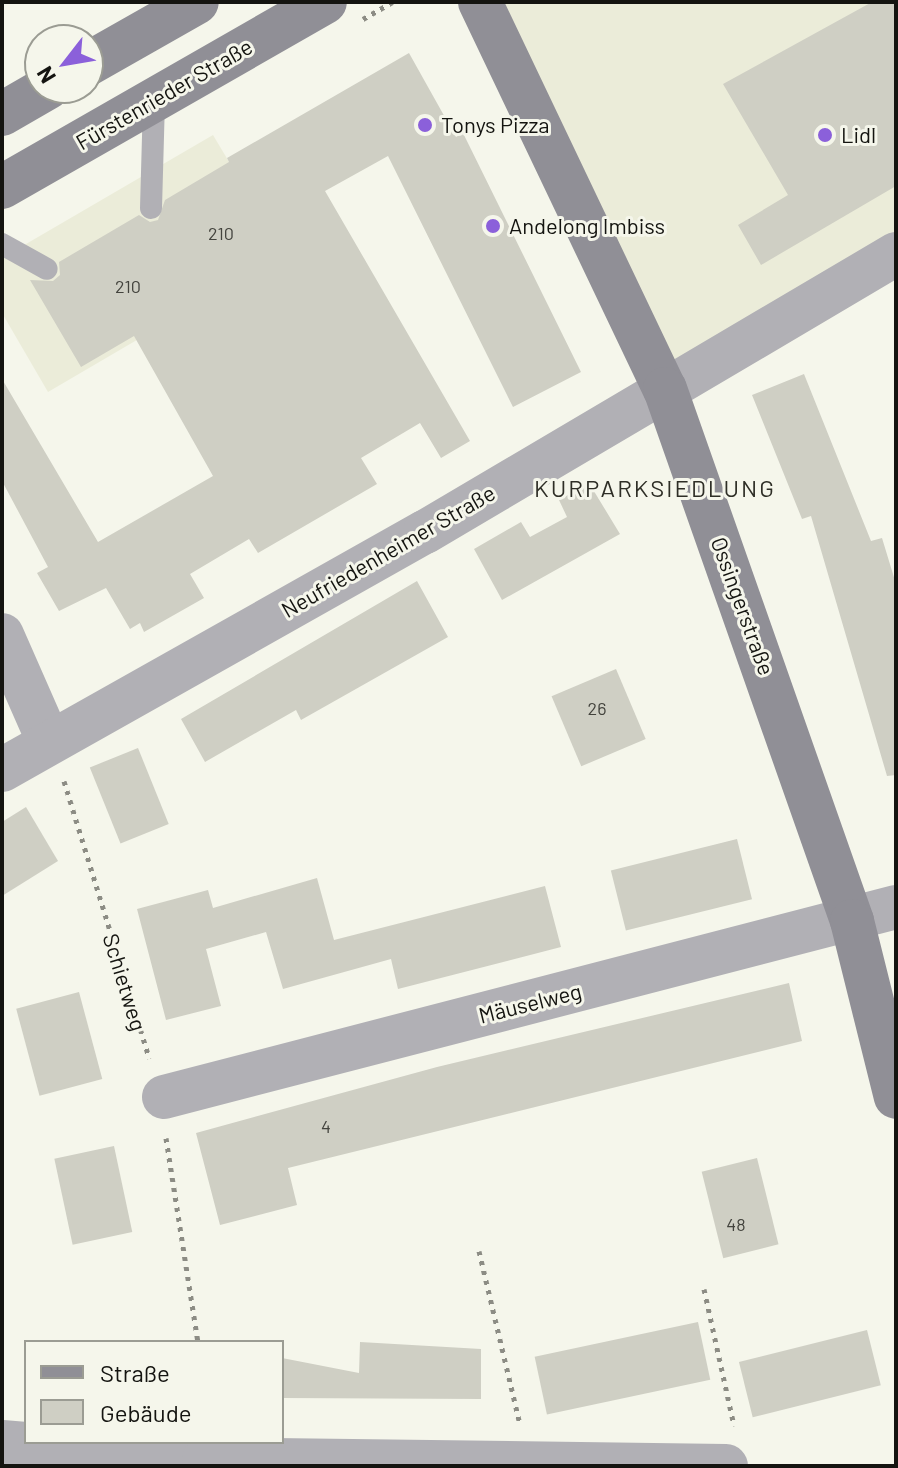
<!DOCTYPE html>
<meta charset="utf-8">
<style>
body{margin:0}
#map{position:relative;width:898px;height:1468px;overflow:hidden;background:#f5f6eb;font-family:Barlow,sans-serif}
div>[style]{position:absolute}
.built>*{inset:0;background:#ebecd9}
.building>*{inset:0;background:#cfcfc4;transform-origin:0 0}
.path>*{height:5px;margin-top:-2.5px;transform-origin:0;background:repeating-linear-gradient(90deg,#8c8c84 0 4px,transparent 0 10px)}
.lane>*{height:22px;margin:-11px;padding:0 11px;transform-origin:11px;border-radius:11px;background:#b1b0b5}
.street>*{height:44px;margin:-22px;padding:0 22px;transform-origin:22px;border-radius:22px;background:#b1b0b5}
.secondary>*{height:44px;margin:-22px;padding:0 22px;transform-origin:22px;border-radius:22px;background:#908f96}
.dots>*{width:22px;height:22px;translate:-50% -50%;box-sizing:border-box;border:4px solid #f5f6eb;border-radius:50%}
span{translate:-50% -50%;white-space:nowrap;text-align:center;line-height:1.15;-webkit-text-stroke:6px #f5f6eb;paint-order:stroke}
.number-label{font-size:18px;color:#43433d}
.number-label span{-webkit-text-stroke-width:0}
.street-label{font-size:22px;color:#141410}
.poi-label{font-size:22px;color:#141410}
.left{translate:0 -50%;text-align:left}
.neighbourhood-label{font-size:24px;color:#2e2e26;letter-spacing:2px}
.frame{position:absolute;inset:0;border:4px solid #141410;pointer-events:none}
.legend{position:absolute;left:24px;top:1340px;width:260px;height:104px;box-sizing:border-box;background:#f5f6eb;border:2px solid #9b9c93;margin:0;padding:10px 14px;list-style:none;font-size:24px;color:#141410}
.legend li{display:flex;align-items:center;gap:16px;height:40px}
.legend b{width:40px;border:2px solid #9b9c93}
.north{position:absolute;left:24px;top:24px;width:80px;height:80px;box-sizing:border-box;background:#f5f6eb;border:2px solid #9b9c93;border-radius:50%;rotate:239deg;font-size:22px;font-weight:700;line-height:32px;text-align:center;color:#141410}
.north::after{content:'';display:block;margin:auto;width:28px;height:36px;background:#8b60da;clip-path:polygon(50% 0,100% 100%,50% 72%,0 100%)}
</style>
<div id="map">
<div class="built">
<i style="clip-path:polygon(501px 2px,896px 2px,896px 246px,678px 373px)"></i>
<i style="clip-path:polygon(213px 135px,284px 254px,48px 392px,2px 313px,2px 258px)"></i>
</div>
<div class="building">
<i style="clip-path:polygon(872px 2px,896px 2px,896px 186px,761px 265px,738px 225px,788px 195px,723px 84px)"></i>
<i style="clip-path:polygon(409px 53px,456px 137px,463px 133px,581px 372px,513px 407px,388px 156px,325px 191px,470px 441px,441px 458px,420px 423px,361px 458px,377px 484px,258px 553px,249px 539px,190px 574px,204px 598px,144px 632px,140px 623px,130px 629px,106px 588px,59px 611px,37px 573px,48px 567px,2px 481px,2px 379px,98px 542px,213px 476px,134px 336px,81px 367px,30px 280px,53px 281px,60px 275px,59px 262px,139px 215px,150px 222px,158px 220px,165px 200px,229px 162px,227px 158px)"></i>
<i style="clip-path:polygon(804px 374px,871px 541px,882px 538px,896px 584px,896px 775px,887px 776px,811px 516px,802px 519px,752px 395px)"></i>
<i style="clip-path:polygon(589px 483px,620px 534px,502px 600px,474px 549px,521px 522px,530px 537px,567px 517px,559px 500px)"></i>
<i style="clip-path:polygon(417px 581px,448px 637px,301px 720px,296px 710px,205px 762px,181px 719px)"></i>
<i style="left:616px;top:669px;width:76px;height:70px;rotate:67deg"></i>
<i style="left:138px;top:748px;width:82px;height:52px;rotate:68deg"></i>
<i style="clip-path:polygon(26px 807px,58px 861px,2px 896px,2px 822px)"></i>
<i style="left:737px;top:839px;width:62px;height:130px;rotate:76deg"></i>
<i style="clip-path:polygon(317px 878px,334px 940px,545px 886px,561px 947px,398px 989px,391px 959px,283px 989px,266px 932px,206px 949px,221px 1006px,166px 1020px,137px 909px,208px 890px,213px 908px)"></i>
<i style="clip-path:polygon(789px 983px,802px 1041px,288px 1168px,297px 1205px,220px 1225px,196px 1133px,437px 1067px)"></i>
<i style="left:79px;top:992px;width:90px;height:65px;rotate:75deg"></i>
<i style="left:114px;top:1146px;width:88px;height:61px;rotate:78deg"></i>
<i style="left:757px;top:1158px;width:89px;height:57px;rotate:76deg"></i>
<i style="left:698px;top:1322px;width:59px;height:167px;rotate:78deg"></i>
<i style="left:867px;top:1330px;width:57px;height:132px;rotate:76deg"></i>
<i style="clip-path:polygon(360px 1342px,481px 1349px,481px 1399px,282px 1398px,282px 1358px,359px 1373px)"></i>
</div>
<div class="path">
<i style="left:363px;top:19px;width:34px;rotate:-30deg"></i>
<i style="left:64px;top:781px;width:290px;rotate:72.9deg"></i>
<i style="left:166px;top:1138px;width:206px;rotate:81.1deg"></i>
<i style="left:479px;top:1251px;width:179px;rotate:76.7deg"></i>
<i style="left:704px;top:1289px;width:140px;rotate:77.6deg"></i>
</div>
<div class="lane">
<i style="left:151px;top:208px;width:108px;rotate:-88.4deg"></i>
<i style="left:2px;top:244px;width:51px;rotate:29.1deg"></i>
</div>
<div class="street">
<i style="left:2px;top:635px;width:117px;rotate:66.3deg"></i>
<i style="left:2px;top:770px;width:485px;rotate:-29.4deg"></i>
<i style="left:425px;top:532px;width:547px;rotate:-30.55deg"></i>
<i style="left:164px;top:1097px;width:756px;rotate:-14.55deg"></i>
<i style="left:2px;top:1442px;width:203px;rotate:4.8deg"></i>
<i style="left:204px;top:1459px;width:522px;rotate:0.77deg"></i>
</div>
<div class="secondary">
<i style="left:480px;top:2px;width:429px;rotate:64.5deg"></i>
<i style="left:665px;top:389px;width:564px;rotate:70.63deg"></i>
<i style="left:852px;top:921px;width:181px;rotate:76deg"></i>
<i style="left:88px;top:64px;width:125px;rotate:-29.6deg"></i>
<i style="left:2px;top:114px;width:52px;rotate:-30deg"></i>
<i style="left:2px;top:187px;width:372px;rotate:-29.8deg"></i>
</div>
<div class="dots">
<i style="left:425px;top:125px;background:#8b60da"></i>
<i style="left:825px;top:135px;background:#8b60da"></i>
<i style="left:493px;top:226px;background:#8b60da"></i>
</div>
<div class="number-label">
<span style="left:221px;top:233px">210</span>
<span style="left:128px;top:286px">210</span>
<span style="left:597px;top:708px">26</span>
<span style="left:326px;top:1126px">4</span>
<span style="left:736px;top:1224px">48</span>
</div>
<div class="street-label">
<span style="left:164px;top:94px;rotate:-30deg">Fürstenrieder Straße</span>
<span style="left:388px;top:551px;rotate:-30deg">Neufriedenheimer Straße</span>
<span style="left:743px;top:606px;rotate:70deg">Ossingerstraße</span>
<span style="left:125px;top:982px;rotate:73deg">Schietweg</span>
<span style="left:530px;top:1003px;rotate:-14deg">Mäuselweg</span>
</div>
<div class="poi-label">
<span class="left" style="left:441px;top:125px">Tonys Pizza</span>
<span class="left" style="left:841px;top:135px">Lidl</span>
<span class="left" style="left:509px;top:226px">Andelong Imbiss</span>
</div>
<div class="neighbourhood-label">
<span style="left:655px;top:488px">KURPARKSIEDLUNG</span>
</div>
<div class="frame"></div>
<ul class="legend">
<li><b style="height:10px;background:#908f96"></b>Straße</li>
<li><b style="height:22px;background:#cfcfc4"></b>Gebäude</li>
</ul>
<div class="north">N</div>
</div>
